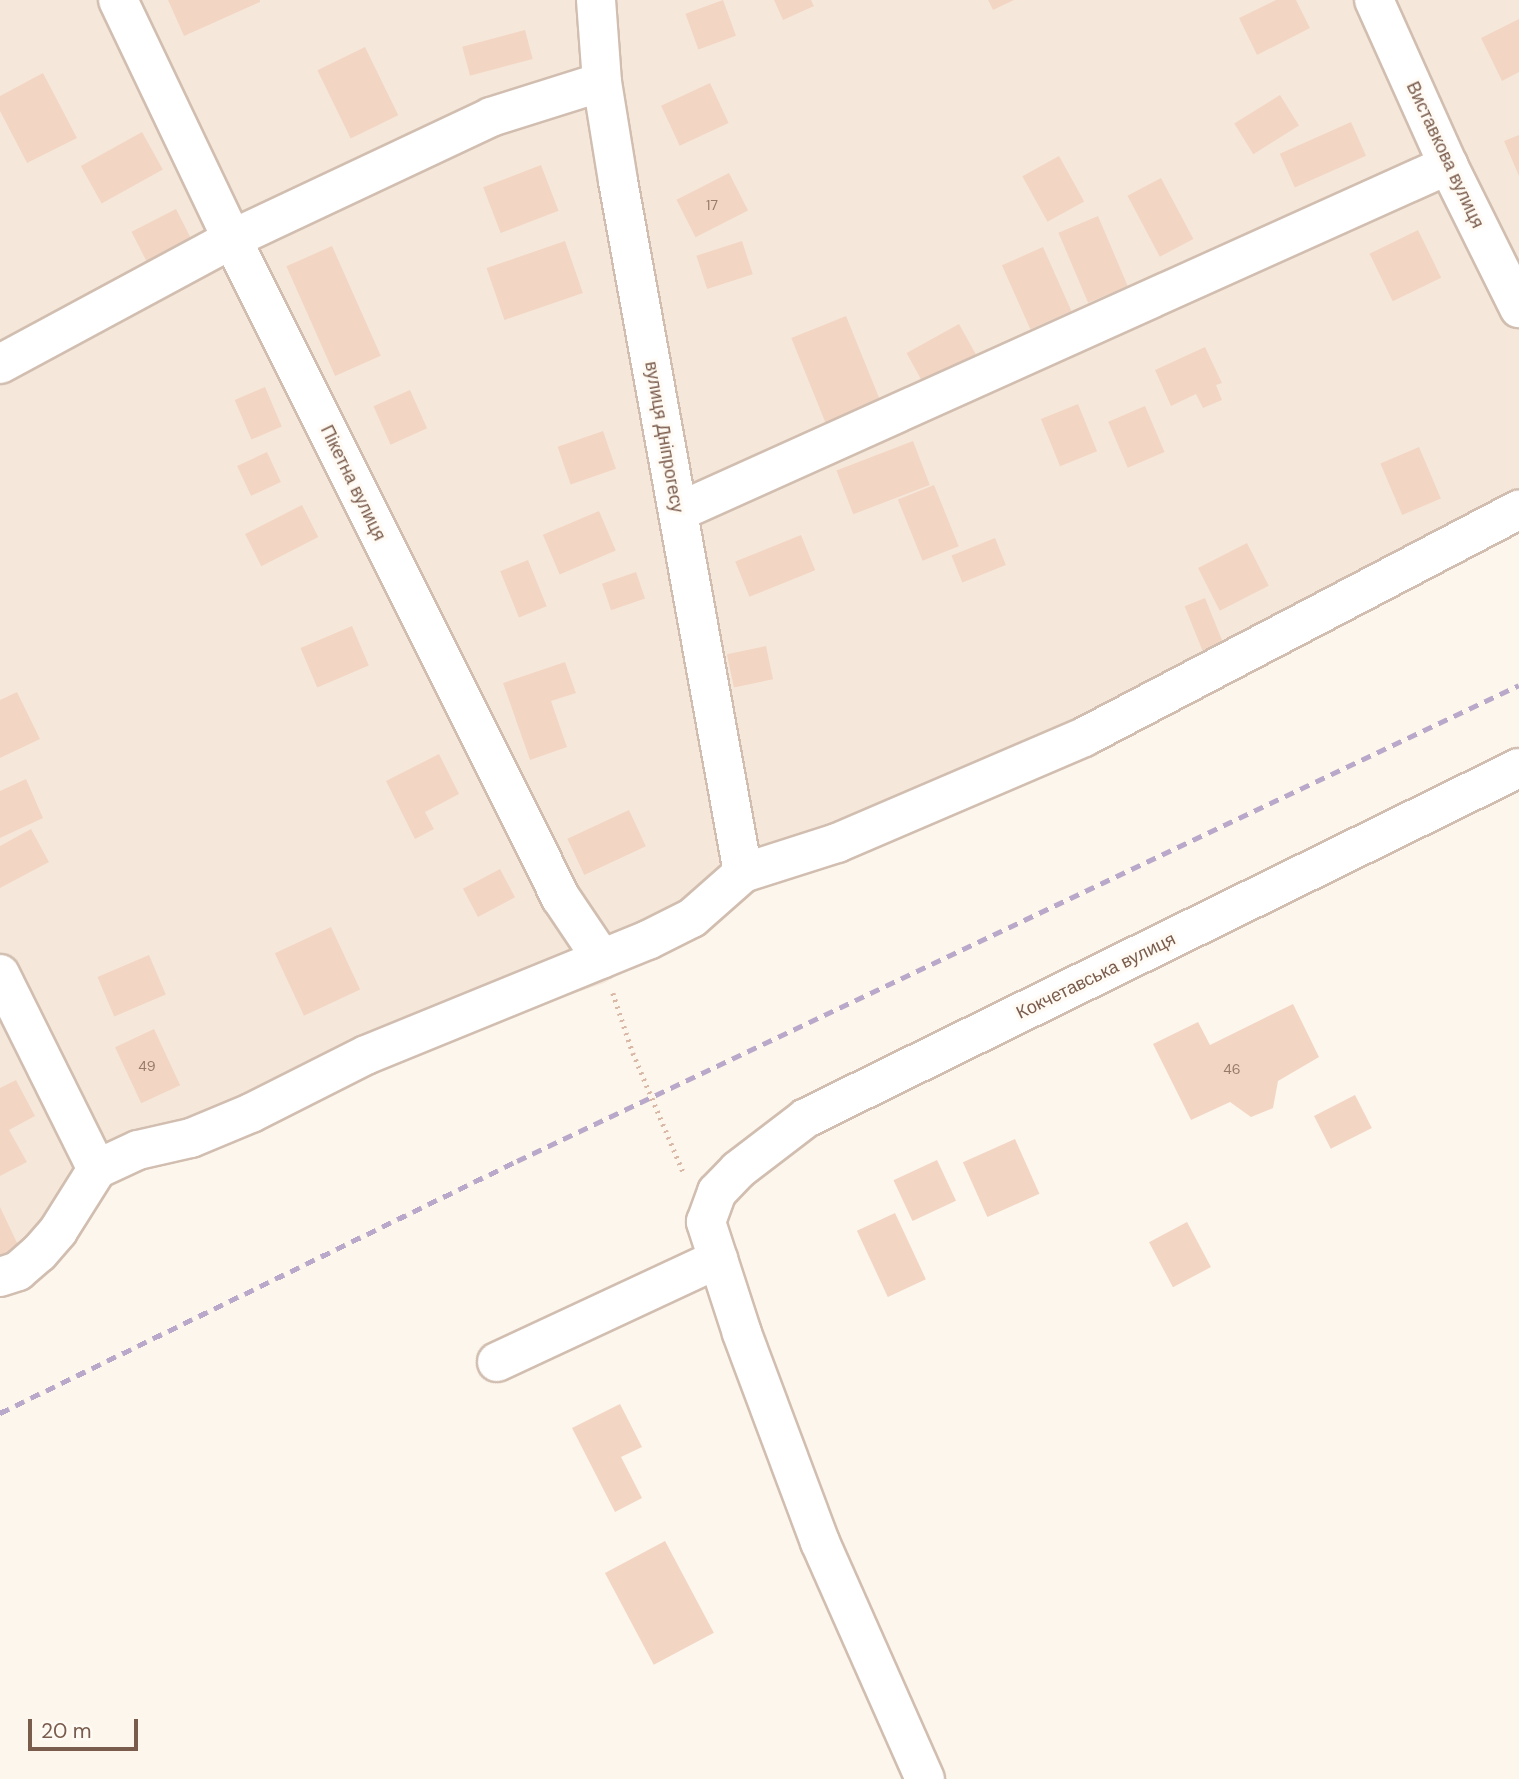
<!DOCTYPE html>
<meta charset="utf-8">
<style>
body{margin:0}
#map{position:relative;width:1519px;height:1779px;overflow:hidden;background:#fdf6ec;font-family:"DM Sans",sans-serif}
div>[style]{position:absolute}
.residential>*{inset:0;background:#f5e8da}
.building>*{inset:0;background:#f3d5c3;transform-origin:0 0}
.path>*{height:4.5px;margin-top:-2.25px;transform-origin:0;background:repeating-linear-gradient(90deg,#d9b8a5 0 2px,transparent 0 7px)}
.roads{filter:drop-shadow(2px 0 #d1beb0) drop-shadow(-2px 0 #d1beb0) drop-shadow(0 2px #d1beb0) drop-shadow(0 -2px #d1beb0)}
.minor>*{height:38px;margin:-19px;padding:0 19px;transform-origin:19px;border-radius:19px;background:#fff}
.rail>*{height:5px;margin-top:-2.5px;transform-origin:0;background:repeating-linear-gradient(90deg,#b9a8c9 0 10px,transparent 0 17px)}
span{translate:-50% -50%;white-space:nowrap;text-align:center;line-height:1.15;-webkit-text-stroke:6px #fffaf3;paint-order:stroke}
.number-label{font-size:14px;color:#987a6a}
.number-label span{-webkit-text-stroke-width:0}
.street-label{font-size:18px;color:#7a5c4d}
.scale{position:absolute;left:28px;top:1719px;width:110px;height:32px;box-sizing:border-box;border:4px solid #7a5c4d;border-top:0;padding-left:9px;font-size:21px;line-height:24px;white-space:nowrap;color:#7a5c4d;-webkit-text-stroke:5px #fffaf3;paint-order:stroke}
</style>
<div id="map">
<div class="residential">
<i style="clip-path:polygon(0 0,1519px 0,1519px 510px,728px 895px,647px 958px,604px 983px,91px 1162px,0 1282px)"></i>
</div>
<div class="building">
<i style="clip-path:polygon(168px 0,260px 0,260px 2px,184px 36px)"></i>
<i style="left:723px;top:0;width:38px;height:40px;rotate:70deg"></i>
<i style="clip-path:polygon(774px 0,811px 0,814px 6px,783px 20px)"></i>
<i style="clip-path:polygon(988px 0,1014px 0,993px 10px)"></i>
<i style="clip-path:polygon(1276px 0,1296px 0,1310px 28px,1257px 55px,1239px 18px)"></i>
<i style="clip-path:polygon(1519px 19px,1519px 72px,1502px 81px,1481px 38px)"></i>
<i style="left:525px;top:30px;width:30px;height:65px;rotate:75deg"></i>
<i style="left:365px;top:47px;width:76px;height:53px;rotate:64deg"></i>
<i style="clip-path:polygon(43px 73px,77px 138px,27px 163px,0 111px,0 96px)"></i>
<i style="left:710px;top:83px;width:44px;height:54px;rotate:65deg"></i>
<i style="left:1280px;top:95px;width:36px;height:54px;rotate:58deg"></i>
<i style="left:1351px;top:122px;width:37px;height:78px;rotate:66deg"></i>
<i style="left:142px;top:132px;width:43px;height:70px;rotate:61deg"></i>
<i style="clip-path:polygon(1519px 135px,1519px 176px,1504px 141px)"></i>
<i style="left:1059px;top:156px;width:52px;height:42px;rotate:61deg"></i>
<i style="left:541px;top:165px;width:49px;height:62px;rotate:69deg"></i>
<i style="left:729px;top:173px;width:42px;height:59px;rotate:63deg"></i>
<i style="left:1161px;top:178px;width:69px;height:38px;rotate:62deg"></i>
<i style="left:176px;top:209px;width:42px;height:50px;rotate:63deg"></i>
<i style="left:1098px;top:216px;width:76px;height:43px;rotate:67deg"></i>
<i style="left:1418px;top:230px;width:53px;height:54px;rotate:64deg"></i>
<i style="left:565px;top:241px;width:55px;height:83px;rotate:71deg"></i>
<i style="left:742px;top:241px;width:35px;height:48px;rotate:72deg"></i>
<i style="left:332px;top:246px;width:120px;height:50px;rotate:66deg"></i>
<i style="left:1043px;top:247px;width:70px;height:45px;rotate:66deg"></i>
<i style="left:846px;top:316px;width:95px;height:59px;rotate:68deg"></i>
<i style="left:959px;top:324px;width:35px;height:60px;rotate:61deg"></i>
<i style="clip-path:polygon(1205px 347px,1222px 383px,1216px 385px,1222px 400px,1203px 408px,1196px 394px,1171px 406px,1155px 370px)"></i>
<i style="left:265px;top:387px;width:43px;height:33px;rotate:67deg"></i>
<i style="left:410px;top:390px;width:42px;height:40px;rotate:66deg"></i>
<i style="left:1078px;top:404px;width:51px;height:40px;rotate:68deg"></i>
<i style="left:1145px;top:406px;width:50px;height:40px;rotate:67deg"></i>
<i style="left:603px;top:431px;width:40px;height:48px;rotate:71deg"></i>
<i style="left:913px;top:441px;width:47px;height:82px;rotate:69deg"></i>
<i style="left:1419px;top:447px;width:56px;height:42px;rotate:67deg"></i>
<i style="left:267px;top:452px;width:33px;height:33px;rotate:65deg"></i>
<i style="left:934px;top:485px;width:66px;height:39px;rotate:68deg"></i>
<i style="left:302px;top:505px;width:36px;height:64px;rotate:63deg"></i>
<i style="left:599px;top:511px;width:43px;height:61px;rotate:67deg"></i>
<i style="left:801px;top:535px;width:38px;height:71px;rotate:68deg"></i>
<i style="left:995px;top:538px;width:29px;height:47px;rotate:68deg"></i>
<i style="left:1247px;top:543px;width:48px;height:55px;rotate:63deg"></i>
<i style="left:528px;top:560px;width:50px;height:30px;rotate:68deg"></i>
<i style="left:636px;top:572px;width:28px;height:36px;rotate:71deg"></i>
<i style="left:1205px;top:598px;width:48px;height:22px;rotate:68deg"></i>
<i style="left:352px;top:626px;width:43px;height:56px;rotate:67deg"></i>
<i style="left:766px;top:646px;width:34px;height:40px;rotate:78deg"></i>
<i style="clip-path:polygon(565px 662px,576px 693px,551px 701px,567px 747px,530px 760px,503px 683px)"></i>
<i style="clip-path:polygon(17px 692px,40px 739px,0 758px,0 700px)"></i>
<i style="clip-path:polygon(439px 754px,459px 794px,425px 812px,434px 829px,415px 839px,386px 781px)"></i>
<i style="clip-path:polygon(26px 779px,43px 818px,0 838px,0 791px)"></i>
<i style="left:629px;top:810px;width:40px;height:68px;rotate:65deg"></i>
<i style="clip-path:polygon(31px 829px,49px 862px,0 888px,0 846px)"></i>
<i style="left:500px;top:869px;width:32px;height:42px;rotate:62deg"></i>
<i style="left:331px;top:927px;width:69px;height:62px;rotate:65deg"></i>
<i style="left:149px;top:955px;width:43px;height:56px;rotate:67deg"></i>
<i style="clip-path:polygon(1293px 1004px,1319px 1057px,1278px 1081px,1273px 1108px,1251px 1117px,1230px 1102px,1191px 1120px,1153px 1044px,1198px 1022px,1210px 1045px)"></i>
<i style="left:154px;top:1029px;width:62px;height:43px;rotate:65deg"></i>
<i style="clip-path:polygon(16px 1080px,35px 1116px,9px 1130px,27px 1162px,0 1176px,0 1088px)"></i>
<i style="left:1355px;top:1095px;width:37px;height:46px;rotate:63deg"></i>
<i style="left:1015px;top:1139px;width:60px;height:57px;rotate:66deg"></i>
<i style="left:937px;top:1160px;width:45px;height:48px;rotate:65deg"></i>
<i style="clip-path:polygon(0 1207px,20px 1249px,0 1259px)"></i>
<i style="left:895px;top:1213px;width:73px;height:42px;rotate:65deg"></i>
<i style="left:1187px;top:1222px;width:51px;height:43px;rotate:62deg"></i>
<i style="clip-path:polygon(620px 1404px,642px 1447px,621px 1457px,642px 1498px,615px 1512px,572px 1428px)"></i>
<i style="left:665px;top:1541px;width:104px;height:68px;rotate:62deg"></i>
</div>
<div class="path">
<i style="left:613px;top:993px;width:63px;rotate:71.6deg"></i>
<i style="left:633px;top:1053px;width:131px;rotate:67.1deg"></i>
</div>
<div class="roads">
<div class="minor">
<i style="left:118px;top:0;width:265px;rotate:64.5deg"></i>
<i style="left:232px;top:239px;width:737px;rotate:63.47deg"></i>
<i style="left:561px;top:898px;width:73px;rotate:56.1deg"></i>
<i style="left:596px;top:0;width:82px;rotate:85.8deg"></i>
<i style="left:602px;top:82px;width:100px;rotate:80.8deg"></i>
<i style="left:618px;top:181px;width:703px;rotate:79.76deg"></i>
<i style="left:1374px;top:0;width:181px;rotate:65.8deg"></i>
<i style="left:1448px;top:165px;width:160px;rotate:63.6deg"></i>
<i style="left:0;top:364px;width:264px;rotate:-28.3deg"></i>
<i style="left:232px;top:239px;width:286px;rotate:-25.2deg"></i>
<i style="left:491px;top:117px;width:116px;rotate:-17.5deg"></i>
<i style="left:678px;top:512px;width:845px;rotate:-24.26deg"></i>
<i style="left:0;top:974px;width:218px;rotate:63.6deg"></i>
<i style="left:0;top:1277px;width:19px;rotate:-18deg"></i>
<i style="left:18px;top:1271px;width:28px;rotate:-41deg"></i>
<i style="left:39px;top:1253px;width:29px;rotate:-49deg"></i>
<i style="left:58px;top:1231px;width:73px;rotate:-57.8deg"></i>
<i style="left:97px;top:1169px;width:45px;rotate:-24.9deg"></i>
<i style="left:138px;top:1150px;width:54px;rotate:-12.8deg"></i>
<i style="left:191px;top:1138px;width:65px;rotate:-22.6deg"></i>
<i style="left:251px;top:1113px;width:129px;rotate:-26.8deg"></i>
<i style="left:366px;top:1055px;width:305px;rotate:-22.2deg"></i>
<i style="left:648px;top:940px;width:49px;rotate:-26.6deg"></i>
<i style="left:692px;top:918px;width:68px;rotate:-41.4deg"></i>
<i style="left:743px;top:873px;width:99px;rotate:-17.7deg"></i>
<i style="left:837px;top:843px;width:269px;rotate:-23.2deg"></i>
<i style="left:1084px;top:737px;width:491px;rotate:-27.6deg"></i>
<i style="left:497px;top:1362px;width:244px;rotate:-25deg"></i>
<i style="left:925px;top:1779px;width:259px;rotate:-113.9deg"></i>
<i style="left:820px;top:1542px;width:223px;rotate:-110.5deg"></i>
<i style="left:742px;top:1333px;width:117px;rotate:-108deg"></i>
<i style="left:706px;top:1222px;width:32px;rotate:-70deg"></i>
<i style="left:717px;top:1192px;width:30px;rotate:-46deg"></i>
<i style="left:738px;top:1170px;width:86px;rotate:-37.4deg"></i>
<i style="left:806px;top:1118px;width:794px;rotate:-26.15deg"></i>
</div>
</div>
<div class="rail">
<i style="left:0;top:1413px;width:575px;rotate:-25.99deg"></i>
<i style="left:517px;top:1161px;width:1109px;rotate:-25.41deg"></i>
</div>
<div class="number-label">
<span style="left:712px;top:205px">17</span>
<span style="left:147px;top:1066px">49</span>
<span style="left:1232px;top:1069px">46</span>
</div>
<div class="street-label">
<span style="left:1445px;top:155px;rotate:65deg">Виставкова вулиця</span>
<span style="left:664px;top:437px;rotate:80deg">вулиця Дніпрогесу</span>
<span style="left:353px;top:483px;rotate:64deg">Пікетна вулиця</span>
<span style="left:1096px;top:976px;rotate:-26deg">Кокчетавська вулиця</span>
</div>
<div class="scale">20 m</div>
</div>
